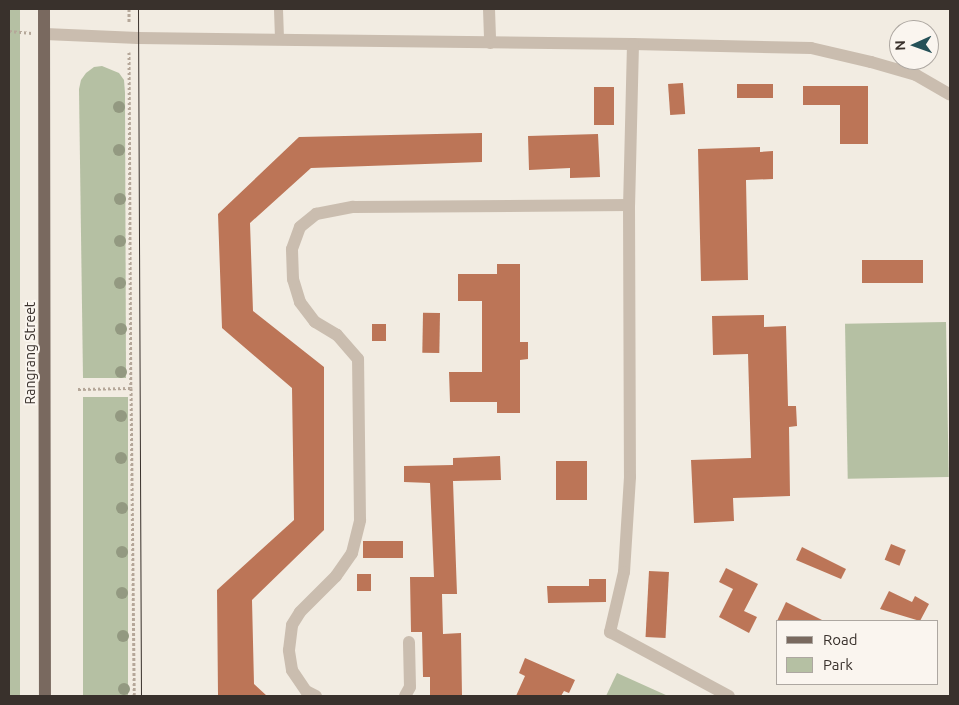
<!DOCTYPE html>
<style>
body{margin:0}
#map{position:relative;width:959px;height:705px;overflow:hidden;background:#f2ece2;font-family:Ubuntu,sans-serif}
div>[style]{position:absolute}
.green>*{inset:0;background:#b5c0a3;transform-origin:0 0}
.building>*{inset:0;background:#bc7557;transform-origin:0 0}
.path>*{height:3px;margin-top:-1.5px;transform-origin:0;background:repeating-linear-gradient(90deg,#b5a799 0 2.5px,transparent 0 5px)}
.lane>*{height:9px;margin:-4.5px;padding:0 4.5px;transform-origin:4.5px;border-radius:4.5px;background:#cabdaf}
.street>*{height:12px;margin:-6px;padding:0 6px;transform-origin:6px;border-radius:6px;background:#cabdaf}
.primary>*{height:12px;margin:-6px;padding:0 6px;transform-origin:6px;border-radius:6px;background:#79695f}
.tram>*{height:1px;margin:-0.5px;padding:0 0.5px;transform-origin:0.5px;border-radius:0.5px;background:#39312c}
.trees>*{width:12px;height:12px;margin:-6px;border-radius:50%;background:#939981}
span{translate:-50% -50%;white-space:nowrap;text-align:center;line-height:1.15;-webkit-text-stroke:4px #faf5ef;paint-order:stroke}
.street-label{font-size:14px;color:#39312c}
.frame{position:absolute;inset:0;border:10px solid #39312c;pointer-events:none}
.legend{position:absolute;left:776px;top:620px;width:162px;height:65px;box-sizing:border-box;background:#faf5ef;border:1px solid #ada7a1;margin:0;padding:6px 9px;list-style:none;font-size:15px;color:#39312c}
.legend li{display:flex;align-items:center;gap:10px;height:25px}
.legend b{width:25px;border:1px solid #ada7a1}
.north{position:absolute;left:889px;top:20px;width:50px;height:50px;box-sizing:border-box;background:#faf5ef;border:1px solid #ada7a1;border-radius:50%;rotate:268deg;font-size:14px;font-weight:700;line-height:20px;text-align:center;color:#39312c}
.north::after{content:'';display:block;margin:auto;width:18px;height:22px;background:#255158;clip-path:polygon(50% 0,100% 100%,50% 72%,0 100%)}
</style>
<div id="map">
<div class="green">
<i style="left:10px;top:9px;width:10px;height:687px"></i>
<i style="clip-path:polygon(102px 66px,119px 73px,124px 80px,125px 93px,126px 378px,83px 378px,79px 89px,81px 80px,86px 73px,94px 67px)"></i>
<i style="left:946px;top:322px;width:155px;height:101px;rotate:89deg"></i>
<i style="left:83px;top:397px;width:45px;height:299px"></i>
<i style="clip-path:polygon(617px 673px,668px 696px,606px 696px)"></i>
</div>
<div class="building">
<i style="left:683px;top:83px;width:31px;height:15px;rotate:86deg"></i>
<i style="left:737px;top:84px;width:36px;height:14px"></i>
<i style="clip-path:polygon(803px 86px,868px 86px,868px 144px,840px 144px,840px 105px,803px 105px)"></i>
<i style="left:594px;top:87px;width:20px;height:38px"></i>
<i style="clip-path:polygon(482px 133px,482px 162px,311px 168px,250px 223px,253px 311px,324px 367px,324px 530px,252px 600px,254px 684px,267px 696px,218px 696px,217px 590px,294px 520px,292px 388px,222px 328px,218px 214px,299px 137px)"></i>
<i style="clip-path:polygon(598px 134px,600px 177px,570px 178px,570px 168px,529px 170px,528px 136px)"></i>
<i style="clip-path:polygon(760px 147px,760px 152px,773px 151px,773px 179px,746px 180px,748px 280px,701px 281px,698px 149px)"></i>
<i style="left:923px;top:260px;width:23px;height:61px;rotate:90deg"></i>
<i style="clip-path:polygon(497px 264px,520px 264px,520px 342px,528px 342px,528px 359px,520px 360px,520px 413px,497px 413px,497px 402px,450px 402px,449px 372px,482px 372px,482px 301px,458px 301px,458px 274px,497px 274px)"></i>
<i style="left:440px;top:313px;width:40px;height:17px;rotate:91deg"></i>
<i style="clip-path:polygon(764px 315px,764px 327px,786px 326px,788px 406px,796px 406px,797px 426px,789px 427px,790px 496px,733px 498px,734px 521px,694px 523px,691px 460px,751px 458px,748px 354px,713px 355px,712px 316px)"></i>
<i style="left:372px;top:324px;width:14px;height:17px"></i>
<i style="clip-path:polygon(500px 456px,501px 480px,453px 481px,457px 594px,442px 594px,443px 634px,461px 633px,462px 696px,430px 696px,430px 677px,423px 677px,422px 632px,411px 632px,410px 577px,434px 577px,430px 483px,404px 482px,404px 466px,453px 465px,453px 458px)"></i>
<i style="left:556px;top:461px;width:31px;height:39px"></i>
<i style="left:403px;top:541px;width:17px;height:40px;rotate:90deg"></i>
<i style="left:891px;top:544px;width:16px;height:17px;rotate:22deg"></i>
<i style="clip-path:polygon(802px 547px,846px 569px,841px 579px,796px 560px)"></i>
<i style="clip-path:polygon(726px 568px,758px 584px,744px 611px,757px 617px,749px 633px,719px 617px,733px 589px,719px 582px)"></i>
<i style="left:649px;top:571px;width:20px;height:66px;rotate:3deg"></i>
<i style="left:371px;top:574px;width:17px;height:14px;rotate:90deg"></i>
<i style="clip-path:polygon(589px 579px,606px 579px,606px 602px,548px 603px,547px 586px,589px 586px)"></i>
<i style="clip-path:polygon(889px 591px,912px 602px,915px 596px,929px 604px,920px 621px,880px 609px)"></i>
<i style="clip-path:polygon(786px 602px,824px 621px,777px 621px)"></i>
<i style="clip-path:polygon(525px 658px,575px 680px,569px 693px,564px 691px,561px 696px,516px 696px,525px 676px,519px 673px)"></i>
</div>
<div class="path">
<i style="left:129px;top:9px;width:14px;rotate:90deg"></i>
<i style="left:9px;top:31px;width:23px;rotate:5deg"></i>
<i style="left:129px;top:52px;width:336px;rotate:89.7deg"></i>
<i style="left:78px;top:389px;width:53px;rotate:-1.1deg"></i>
<i style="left:131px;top:388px;width:308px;rotate:89.4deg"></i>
</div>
<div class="lane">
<i style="left:278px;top:9px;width:31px;rotate:88deg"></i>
</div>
<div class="street">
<i style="left:489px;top:9px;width:34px;rotate:88deg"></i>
<i style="left:45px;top:34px;width:93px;rotate:2.5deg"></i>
<i style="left:138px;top:38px;width:495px;rotate:0.7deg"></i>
<i style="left:633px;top:44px;width:178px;rotate:1.3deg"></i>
<i style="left:811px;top:48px;width:62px;rotate:13.1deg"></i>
<i style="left:871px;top:62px;width:47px;rotate:16.1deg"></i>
<i style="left:916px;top:75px;width:39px;rotate:30deg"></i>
<i style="left:633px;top:44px;width:161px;rotate:91.4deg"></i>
<i style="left:629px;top:205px;width:272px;rotate:89.8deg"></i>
<i style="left:630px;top:477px;width:95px;rotate:93.6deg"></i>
<i style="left:624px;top:572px;width:62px;rotate:103.1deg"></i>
<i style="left:610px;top:632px;width:135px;rotate:28.3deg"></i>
<i style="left:316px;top:696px;width:11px;rotate:-153deg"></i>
<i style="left:306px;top:691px;width:25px;rotate:-124deg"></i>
<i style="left:292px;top:670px;width:20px;rotate:-99deg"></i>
<i style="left:289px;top:650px;width:25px;rotate:-83deg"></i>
<i style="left:292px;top:625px;width:15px;rotate:-58deg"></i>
<i style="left:300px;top:612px;width:51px;rotate:-45deg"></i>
<i style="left:336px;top:576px;width:28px;rotate:-55deg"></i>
<i style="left:352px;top:553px;width:34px;rotate:-76deg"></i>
<i style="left:360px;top:520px;width:161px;rotate:-90.7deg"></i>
<i style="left:358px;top:359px;width:32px;rotate:-131deg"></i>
<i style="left:337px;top:335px;width:26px;rotate:-149deg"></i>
<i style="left:315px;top:322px;width:25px;rotate:-127deg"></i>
<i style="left:300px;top:302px;width:24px;rotate:-107deg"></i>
<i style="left:293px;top:279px;width:30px;rotate:-92deg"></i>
<i style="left:292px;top:249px;width:23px;rotate:-70deg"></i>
<i style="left:300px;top:227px;width:21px;rotate:-39deg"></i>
<i style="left:316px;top:214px;width:38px;rotate:-11deg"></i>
<i style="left:353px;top:207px;width:276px;rotate:-0.4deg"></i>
<i style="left:405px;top:696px;width:10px;rotate:-61deg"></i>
<i style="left:410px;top:687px;width:45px;rotate:-91.3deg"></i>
</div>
<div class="primary">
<i style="left:44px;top:9px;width:687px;rotate:89.92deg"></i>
</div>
<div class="tram">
<i style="left:138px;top:9px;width:687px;rotate:89.75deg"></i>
</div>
<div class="trees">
<i style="left:119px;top:107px"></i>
<i style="left:119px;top:150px"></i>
<i style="left:120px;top:199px"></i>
<i style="left:120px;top:241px"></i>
<i style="left:120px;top:283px"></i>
<i style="left:121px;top:329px"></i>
<i style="left:121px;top:372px"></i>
<i style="left:121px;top:416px"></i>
<i style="left:121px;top:458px"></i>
<i style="left:122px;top:508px"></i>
<i style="left:122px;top:552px"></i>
<i style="left:122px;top:593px"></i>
<i style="left:123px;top:636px"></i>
<i style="left:124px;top:689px"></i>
</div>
<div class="street-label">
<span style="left:30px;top:353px;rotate:-90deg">Rangrang Street</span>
</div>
<div class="frame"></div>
<ul class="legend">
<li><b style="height:6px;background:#79695f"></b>Road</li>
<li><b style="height:14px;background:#b5c0a3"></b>Park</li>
</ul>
<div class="north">N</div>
</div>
